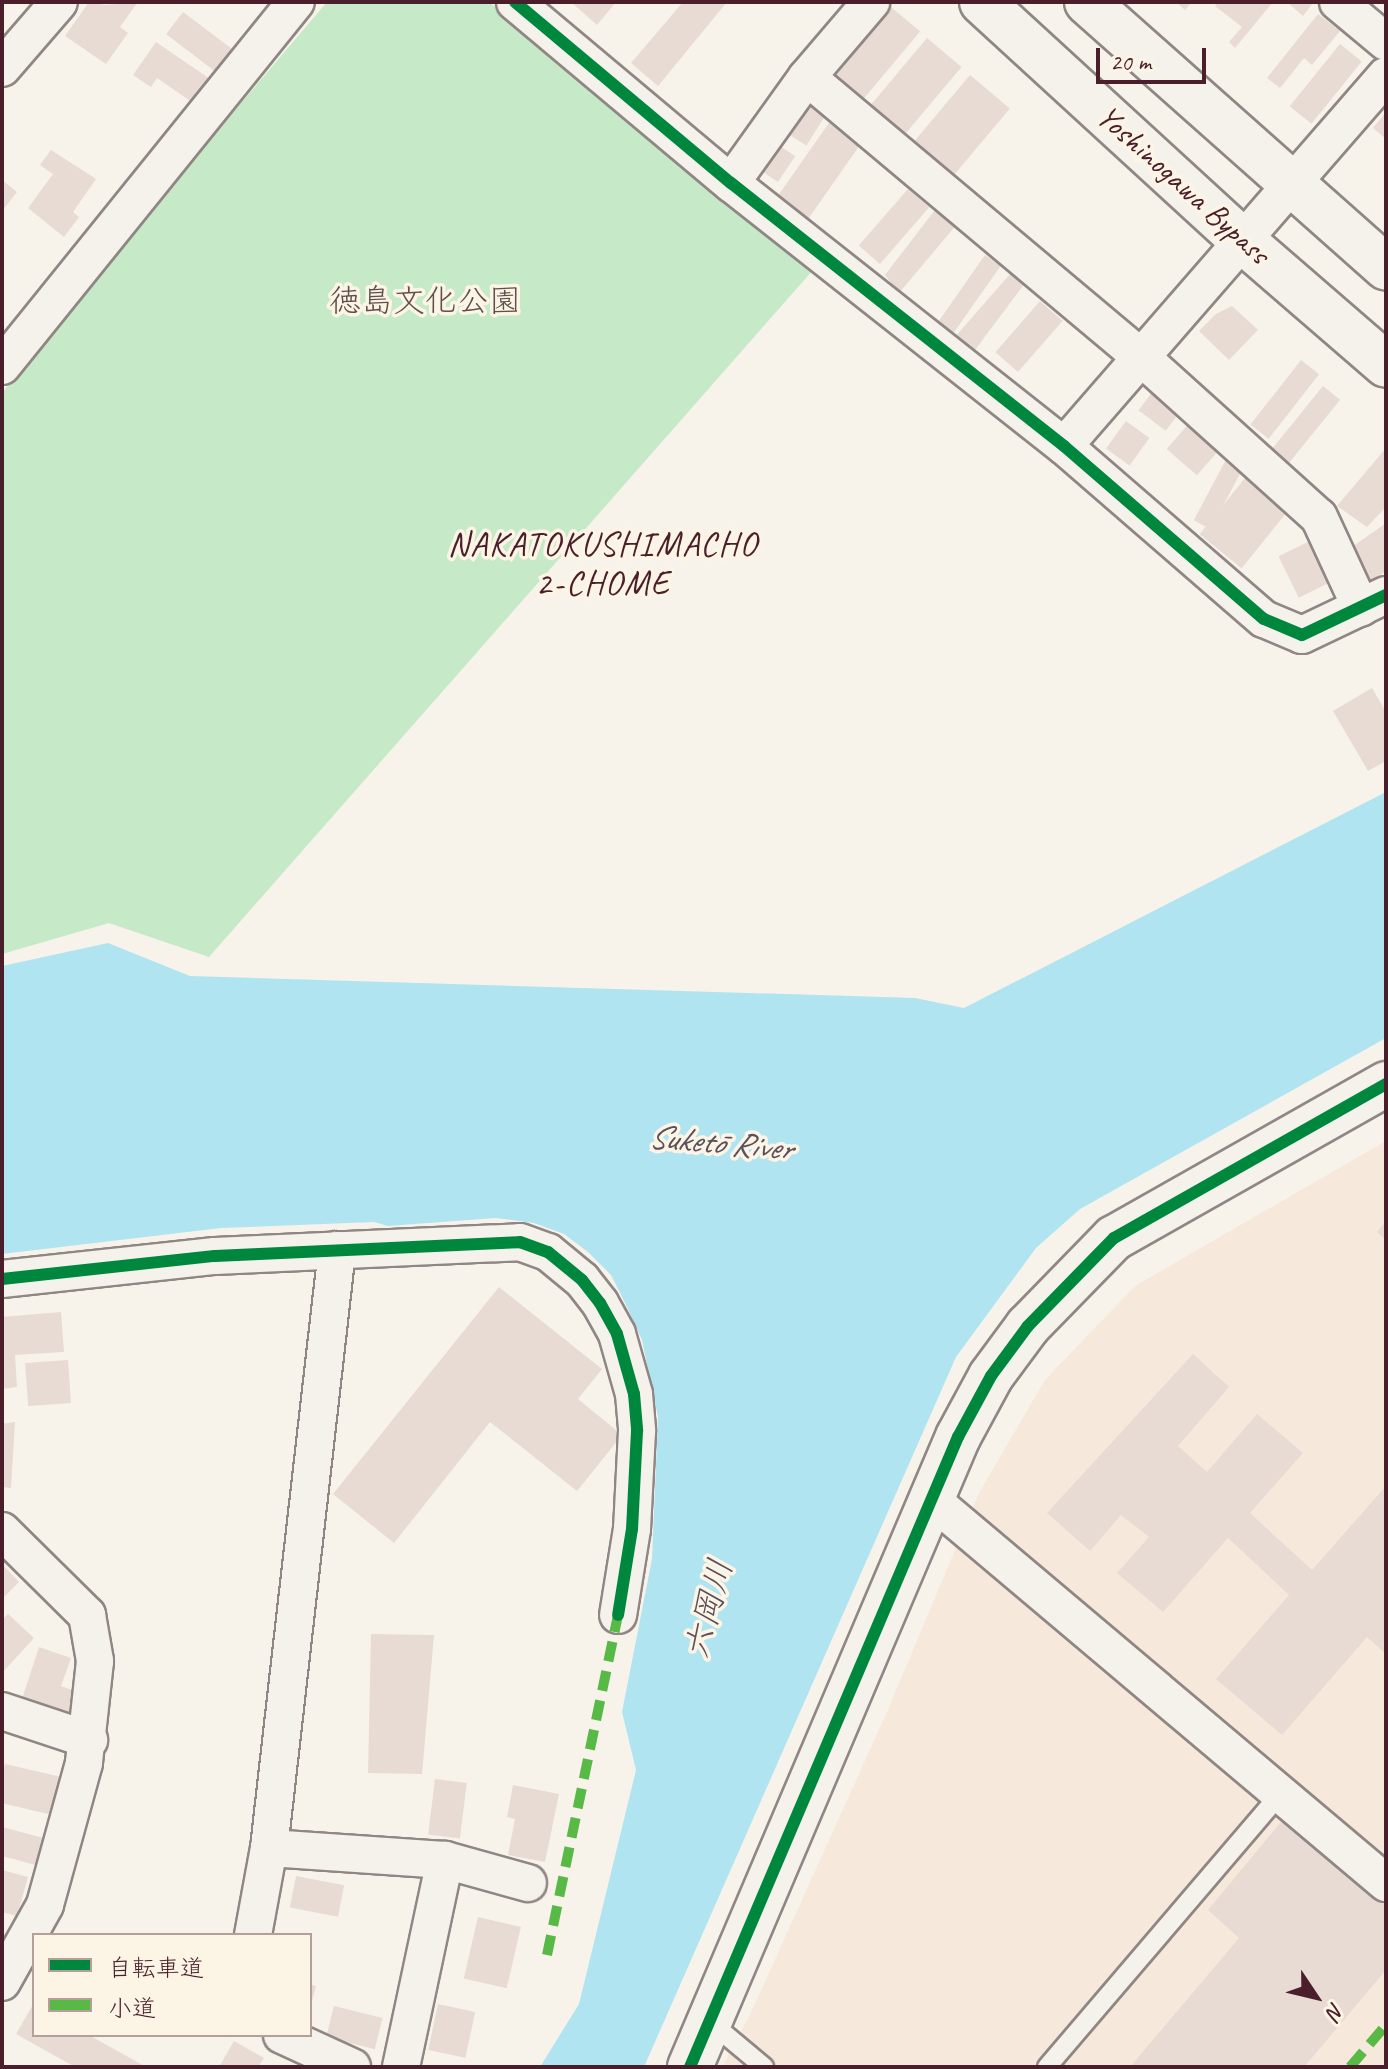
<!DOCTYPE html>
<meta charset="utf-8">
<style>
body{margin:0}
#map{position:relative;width:1388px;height:2069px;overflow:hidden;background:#f7f3ea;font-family:Caveat,"Klee One",sans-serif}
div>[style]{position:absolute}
.built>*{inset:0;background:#f6e8da}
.green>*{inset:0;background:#c6e9c7}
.water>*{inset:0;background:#b1e4f1}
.building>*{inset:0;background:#e8dbd4;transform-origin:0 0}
.roads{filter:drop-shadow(2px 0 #908684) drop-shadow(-2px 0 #908684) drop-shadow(0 2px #908684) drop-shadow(0 -2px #908684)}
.service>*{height:18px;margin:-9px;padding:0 9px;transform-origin:9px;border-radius:9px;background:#f5f2ec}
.minor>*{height:36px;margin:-18px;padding:0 18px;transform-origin:18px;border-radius:18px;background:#f5f2ec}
.tertiary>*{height:44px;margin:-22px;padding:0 22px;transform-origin:22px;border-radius:22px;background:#f5f2ec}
.trunk>*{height:44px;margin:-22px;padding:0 22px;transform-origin:22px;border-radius:22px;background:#f5f2ec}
.quiet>*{height:10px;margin-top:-5px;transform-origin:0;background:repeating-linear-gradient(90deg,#58b947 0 20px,transparent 0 30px)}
.cycleway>*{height:12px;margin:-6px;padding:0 6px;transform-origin:6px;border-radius:6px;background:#00873e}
span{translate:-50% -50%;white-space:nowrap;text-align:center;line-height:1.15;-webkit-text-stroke:7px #fcf5e5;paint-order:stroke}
.street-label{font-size:32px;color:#4a1f2b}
.park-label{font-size:32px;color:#5f4f4b}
.neighbourhood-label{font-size:34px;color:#4a1f2b;letter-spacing:2px}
.water-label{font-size:34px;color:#5c4f5d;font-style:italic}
.frame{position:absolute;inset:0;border:4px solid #4a1f2b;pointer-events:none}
.legend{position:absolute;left:32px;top:1933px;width:280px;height:104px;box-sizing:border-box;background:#fcf5e5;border:2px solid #b59f9b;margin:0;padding:10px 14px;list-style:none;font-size:24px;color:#4a1f2b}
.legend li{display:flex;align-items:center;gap:16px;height:40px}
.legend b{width:40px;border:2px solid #b59f9b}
.north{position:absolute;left:1276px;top:1957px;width:80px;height:80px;-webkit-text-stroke:6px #fcf5e5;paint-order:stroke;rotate:125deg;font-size:22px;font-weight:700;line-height:32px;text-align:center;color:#4a1f2b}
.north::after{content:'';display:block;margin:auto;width:28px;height:36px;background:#4a1f2b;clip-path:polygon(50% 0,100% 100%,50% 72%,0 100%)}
.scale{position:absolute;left:1096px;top:48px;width:110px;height:36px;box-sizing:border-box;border:4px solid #4a1f2b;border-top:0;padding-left:10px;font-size:24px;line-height:28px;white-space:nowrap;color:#4a1f2b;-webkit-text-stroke:6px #fcf5e5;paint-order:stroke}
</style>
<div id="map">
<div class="built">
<i style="clip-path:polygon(1386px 1141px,1386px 2067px,722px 2067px,749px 2017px,887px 1712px,979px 1493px,1045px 1380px,1135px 1286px)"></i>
</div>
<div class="green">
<i style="clip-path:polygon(327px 2px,489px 2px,813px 270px,209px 957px,109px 923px,2px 954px,2px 393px,98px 271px)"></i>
</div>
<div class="water">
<i style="clip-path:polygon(1386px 792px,1386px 1038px,1080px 1209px,1036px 1248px,956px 1357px,644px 2067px,540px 2067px,579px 2004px,636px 1770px,622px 1712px,652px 1559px,658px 1417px,642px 1340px,627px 1307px,611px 1275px,588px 1252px,564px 1234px,534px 1223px,496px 1218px,388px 1226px,374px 1222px,221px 1228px,2px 1254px,2px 966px,108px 943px,190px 976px,915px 998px,964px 1008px)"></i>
</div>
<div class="building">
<i style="clip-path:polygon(89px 2px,105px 5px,138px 2px,120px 27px,128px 33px,106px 64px,65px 36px)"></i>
<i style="clip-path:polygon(571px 2px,616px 2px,597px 25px)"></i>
<i style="clip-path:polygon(683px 2px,727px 2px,658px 86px,631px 63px)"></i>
<i style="clip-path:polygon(1176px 2px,1192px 2px,1185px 10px)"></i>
<i style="clip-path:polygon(1218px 2px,1273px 2px,1235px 48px,1229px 42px,1242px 27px,1215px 6px)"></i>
<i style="clip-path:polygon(1287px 2px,1310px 2px,1312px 4px,1303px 16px)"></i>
<i style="left:891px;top:7px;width:38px;height:102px;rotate:40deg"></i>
<i style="left:183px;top:12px;width:64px;height:28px;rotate:37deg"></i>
<i style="clip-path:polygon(1318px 14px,1340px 31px,1312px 65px,1304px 58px,1280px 88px,1267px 78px)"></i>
<i style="left:927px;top:38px;width:45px;height:88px;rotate:40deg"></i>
<i style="clip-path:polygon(156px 42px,213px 81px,196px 105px,157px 78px,151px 87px,133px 75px)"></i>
<i style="left:1340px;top:44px;width:28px;height:80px;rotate:39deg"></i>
<i style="left:970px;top:75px;width:52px;height:99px;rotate:40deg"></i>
<i style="left:809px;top:100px;width:22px;height:40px;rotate:32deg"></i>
<i style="clip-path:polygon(1386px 112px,1386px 139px,1373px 128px)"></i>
<i style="left:829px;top:123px;width:38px;height:95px;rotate:35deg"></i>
<i style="left:777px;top:144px;width:22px;height:31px;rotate:34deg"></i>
<i style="clip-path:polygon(51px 150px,96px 179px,73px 212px,79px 217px,64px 237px,28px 208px,53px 174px,40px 165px)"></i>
<i style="clip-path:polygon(2px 180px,17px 192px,2px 211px)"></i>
<i style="left:908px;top:189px;width:28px;height:75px;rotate:41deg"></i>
<i style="clip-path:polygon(938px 206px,958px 223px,899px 293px,885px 275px)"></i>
<i style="left:985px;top:255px;width:19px;height:82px;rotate:35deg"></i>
<i style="clip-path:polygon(1011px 273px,1025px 283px,975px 350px,955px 337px)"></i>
<i style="left:1040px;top:301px;width:30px;height:68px;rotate:41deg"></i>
<i style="clip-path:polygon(1232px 306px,1258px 330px,1229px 360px,1199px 331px,1216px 314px)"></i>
<i style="left:1301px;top:360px;width:23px;height:82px;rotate:38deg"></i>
<i style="left:1323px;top:386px;width:22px;height:81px;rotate:39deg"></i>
<i style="left:1153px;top:391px;width:34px;height:24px;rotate:37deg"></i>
<i style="left:1126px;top:421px;width:29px;height:34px;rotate:36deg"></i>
<i style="left:1191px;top:421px;width:40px;height:37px;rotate:41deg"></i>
<i style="clip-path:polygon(1386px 448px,1386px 507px,1367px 527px,1337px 506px)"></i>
<i style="left:1229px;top:454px;width:19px;height:75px;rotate:28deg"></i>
<i style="left:1250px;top:472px;width:54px;height:80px;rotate:39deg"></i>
<i style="clip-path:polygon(1386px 523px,1386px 571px,1371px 581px,1349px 549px)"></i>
<i style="left:1310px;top:541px;width:46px;height:35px;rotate:64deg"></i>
<i style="clip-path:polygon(1372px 688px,1386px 712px,1386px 761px,1368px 771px,1333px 711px)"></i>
<i style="clip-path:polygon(1386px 1221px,1386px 1240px,1377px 1232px)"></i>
<i style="clip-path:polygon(499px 1287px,602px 1369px,578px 1399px,622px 1435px,577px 1491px,490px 1422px,394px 1543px,333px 1494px)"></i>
<i style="clip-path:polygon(61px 1312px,64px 1352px,15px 1355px,17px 1387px,2px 1389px,2px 1317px)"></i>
<i style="clip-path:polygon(1193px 1354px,1229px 1387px,1178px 1446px,1207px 1472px,1257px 1414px,1303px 1453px,1250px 1513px,1312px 1570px,1386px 1486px,1386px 1654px,1367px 1637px,1282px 1735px,1216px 1679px,1289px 1595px,1228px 1538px,1163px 1612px,1117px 1573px,1149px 1537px,1121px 1515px,1090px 1551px,1047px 1513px)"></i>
<i style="left:68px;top:1360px;width:43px;height:43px;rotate:86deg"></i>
<i style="clip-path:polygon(15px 1422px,11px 1488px,2px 1487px,2px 1424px)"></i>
<i style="clip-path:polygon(2px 1564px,19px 1582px,2px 1599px)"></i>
<i style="clip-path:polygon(8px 1614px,34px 1638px,2px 1673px,2px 1620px)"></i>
<i style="clip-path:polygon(371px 1634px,434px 1635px,422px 1774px,368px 1773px)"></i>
<i style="clip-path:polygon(39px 1647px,71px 1658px,61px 1686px,80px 1693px,71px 1716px,22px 1699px)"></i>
<i style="left:5px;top:1764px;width:59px;height:39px;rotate:13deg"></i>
<i style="left:435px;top:1779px;width:32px;height:56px;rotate:7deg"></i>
<i style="clip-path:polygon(513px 1785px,559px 1794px,545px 1862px,508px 1855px,515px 1819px,507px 1817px)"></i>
<i style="clip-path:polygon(1285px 1817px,1386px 1903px,1386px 1970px,1304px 2067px,1130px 2067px,1239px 1938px,1208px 1910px)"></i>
<i style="clip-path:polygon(2px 1827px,47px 1839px,39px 1866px,2px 1856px)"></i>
<i style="clip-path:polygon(2px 1870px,28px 1877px,17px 1916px,2px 1912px)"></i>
<i style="left:296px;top:1876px;width:49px;height:32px;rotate:11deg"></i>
<i style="left:478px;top:1917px;width:44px;height:63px;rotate:13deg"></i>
<i style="clip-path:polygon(310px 1984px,316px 1986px,311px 2005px,310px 2005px)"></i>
<i style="clip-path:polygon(34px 2003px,34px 2035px,89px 2035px,146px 2067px,75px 2067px,16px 2034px)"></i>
<i style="left:438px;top:2004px;width:38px;height:47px;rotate:12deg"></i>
<i style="left:334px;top:2006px;width:50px;height:32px;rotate:14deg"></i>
<i style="clip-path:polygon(234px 2041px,264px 2058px,258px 2067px,219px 2067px)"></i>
</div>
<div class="roads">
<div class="service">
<i style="left:709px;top:2021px;width:72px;rotate:39.9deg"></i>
<i style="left:1047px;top:2067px;width:359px;rotate:-49.5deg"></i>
</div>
<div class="minor">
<i style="left:515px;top:2px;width:282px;rotate:40deg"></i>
<i style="left:731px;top:183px;width:424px;rotate:38.3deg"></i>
<i style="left:1064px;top:446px;width:264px;rotate:40.9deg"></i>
<i style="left:1264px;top:619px;width:41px;rotate:22.8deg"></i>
<i style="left:1302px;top:635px;width:93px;rotate:-25.5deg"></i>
<i style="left:1338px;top:2px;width:62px;rotate:39.8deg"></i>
<i style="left:2px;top:68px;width:87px;rotate:-49.2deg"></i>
<i style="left:807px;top:77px;width:436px;rotate:40deg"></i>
<i style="left:1141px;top:357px;width:239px;rotate:42deg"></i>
<i style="left:1319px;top:517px;width:100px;rotate:65.2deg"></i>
<i style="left:731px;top:183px;width:130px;rotate:-54.4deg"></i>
<i style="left:807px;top:77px;width:99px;rotate:-49.5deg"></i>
<i style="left:2px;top:366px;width:468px;rotate:-51.1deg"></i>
<i style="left:1064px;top:446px;width:490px;rotate:-49deg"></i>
<i style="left:2px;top:1279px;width:214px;rotate:-6.2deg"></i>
<i style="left:215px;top:1256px;width:305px;rotate:-2.6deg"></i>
<i style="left:520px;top:1242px;width:30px;rotate:20deg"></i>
<i style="left:548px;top:1252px;width:44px;rotate:39.5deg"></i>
<i style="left:582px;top:1280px;width:29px;rotate:52deg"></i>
<i style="left:600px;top:1303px;width:35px;rotate:61deg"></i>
<i style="left:617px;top:1334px;width:62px;rotate:74.2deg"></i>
<i style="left:634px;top:1394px;width:37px;rotate:85deg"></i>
<i style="left:637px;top:1431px;width:98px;rotate:92.9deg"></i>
<i style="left:632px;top:1529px;width:87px;rotate:99.2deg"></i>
<i style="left:932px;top:1500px;width:594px;rotate:40.15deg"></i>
<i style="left:2px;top:1531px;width:120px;rotate:44.7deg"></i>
<i style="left:87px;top:1615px;width:47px;rotate:80.1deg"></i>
<i style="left:95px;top:1661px;width:103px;rotate:96.2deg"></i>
<i style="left:84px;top:1763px;width:147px;rotate:105.4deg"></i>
<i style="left:45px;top:1905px;width:88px;rotate:119.2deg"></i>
<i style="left:2px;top:1711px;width:92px;rotate:18.4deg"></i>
<i style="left:269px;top:1848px;width:176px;rotate:3.9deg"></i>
<i style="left:445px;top:1860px;width:212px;rotate:102deg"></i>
<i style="left:445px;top:1860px;width:86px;rotate:15.5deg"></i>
<i style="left:253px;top:1935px;width:88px;rotate:-79.6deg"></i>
<i style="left:269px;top:1848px;width:602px;rotate:-83.51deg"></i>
<i style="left:282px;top:2035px;width:77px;rotate:24.6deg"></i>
</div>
<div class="tertiary">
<i style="left:690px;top:2067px;width:685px;rotate:-66.96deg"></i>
<i style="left:958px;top:1437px;width:69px;rotate:-61.6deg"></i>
<i style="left:991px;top:1376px;width:62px;rotate:-53.5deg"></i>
<i style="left:1028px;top:1326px;width:123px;rotate:-45.7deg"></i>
<i style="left:1114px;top:1238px;width:313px;rotate:-29.5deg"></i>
</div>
<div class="trunk">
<i style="left:982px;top:2px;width:354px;rotate:42.5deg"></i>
<i style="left:1243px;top:241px;width:189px;rotate:40.9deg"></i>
<i style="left:1087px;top:2px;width:400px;rotate:41.6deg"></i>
</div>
</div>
<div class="quiet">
<i style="left:547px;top:1955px;width:347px;rotate:-78.2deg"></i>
<i style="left:1350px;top:2067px;width:55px;rotate:-49.4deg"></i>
</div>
<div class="cycleway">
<i style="left:515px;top:2px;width:282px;rotate:40deg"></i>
<i style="left:731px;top:183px;width:424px;rotate:38.3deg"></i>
<i style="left:1064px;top:446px;width:264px;rotate:40.9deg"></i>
<i style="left:1264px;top:619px;width:41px;rotate:22.8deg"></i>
<i style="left:1302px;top:635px;width:93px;rotate:-25.5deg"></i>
<i style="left:2px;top:1279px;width:214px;rotate:-6.2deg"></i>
<i style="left:215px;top:1256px;width:305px;rotate:-2.6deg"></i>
<i style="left:520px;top:1242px;width:30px;rotate:20deg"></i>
<i style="left:548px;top:1252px;width:44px;rotate:39.5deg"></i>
<i style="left:582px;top:1280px;width:29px;rotate:52deg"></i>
<i style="left:600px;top:1303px;width:35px;rotate:61deg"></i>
<i style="left:617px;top:1334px;width:62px;rotate:74.2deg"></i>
<i style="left:634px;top:1394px;width:37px;rotate:85deg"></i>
<i style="left:637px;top:1431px;width:98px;rotate:92.9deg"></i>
<i style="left:632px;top:1529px;width:87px;rotate:99.2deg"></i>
<i style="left:690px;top:2067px;width:685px;rotate:-66.96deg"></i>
<i style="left:958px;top:1437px;width:69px;rotate:-61.6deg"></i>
<i style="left:991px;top:1376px;width:62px;rotate:-53.5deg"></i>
<i style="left:1028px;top:1326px;width:123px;rotate:-45.7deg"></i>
<i style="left:1114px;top:1238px;width:313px;rotate:-29.5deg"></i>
</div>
<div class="street-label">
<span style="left:1183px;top:185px;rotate:42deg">Yoshinogawa Bypass</span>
</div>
<div class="park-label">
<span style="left:425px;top:301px">徳島文化公園</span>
</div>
<div class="neighbourhood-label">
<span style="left:603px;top:563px">NAKATOKUSHIMACHO<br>2-CHOME</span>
</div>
<div class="water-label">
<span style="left:720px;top:1142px;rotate:5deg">Suketō River</span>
<span style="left:708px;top:1609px;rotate:-75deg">六岡川</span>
</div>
<div class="frame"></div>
<ul class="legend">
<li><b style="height:10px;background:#00873e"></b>自転車道</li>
<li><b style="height:10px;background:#58b947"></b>小道</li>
</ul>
<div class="north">N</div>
<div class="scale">20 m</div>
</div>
